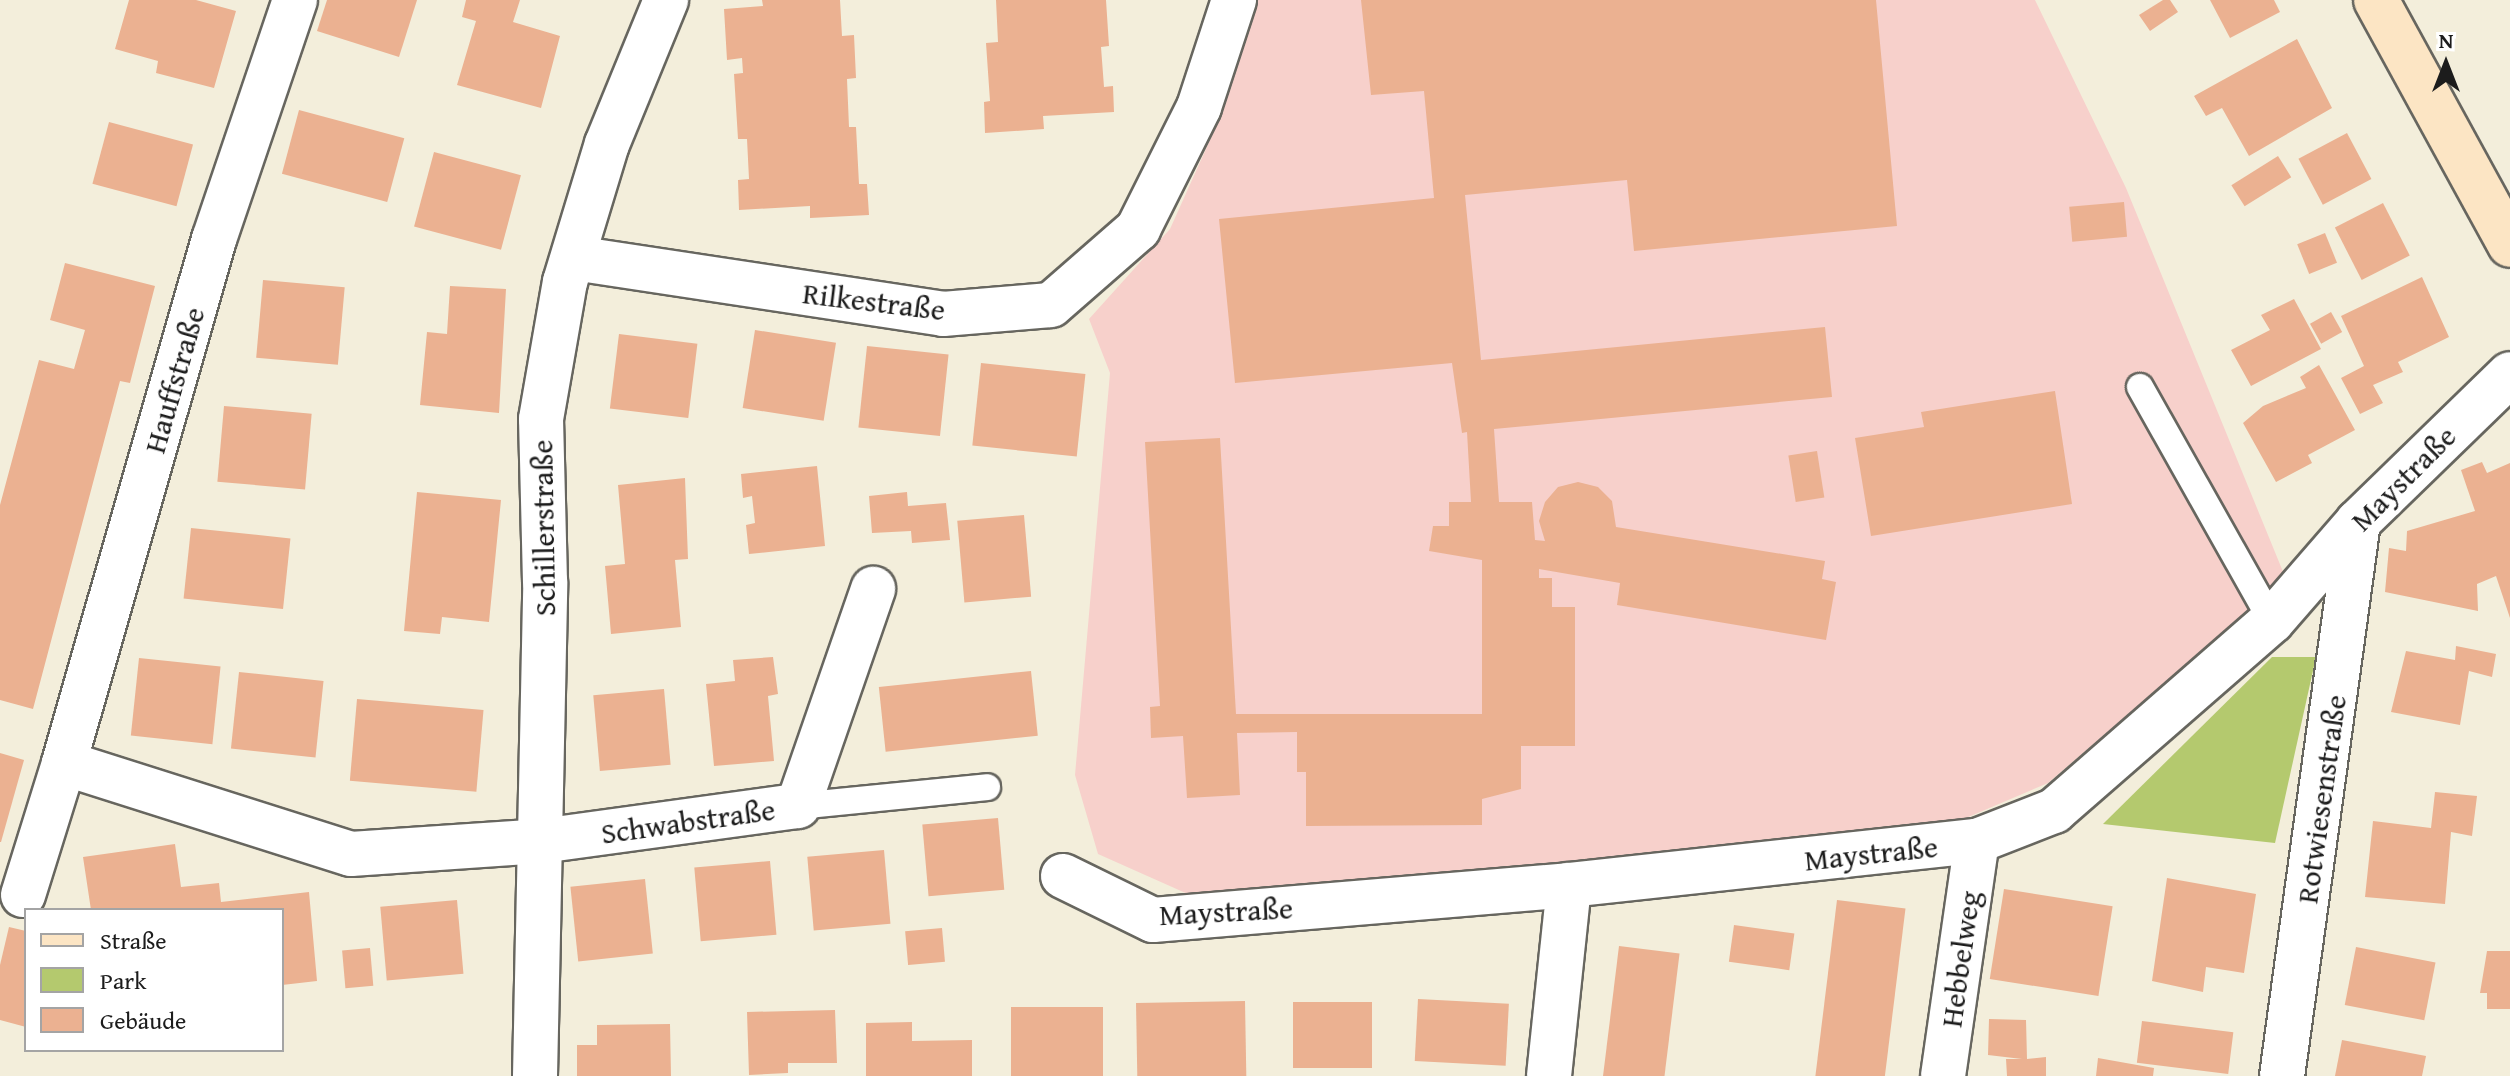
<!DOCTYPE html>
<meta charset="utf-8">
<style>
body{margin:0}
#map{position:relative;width:2510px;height:1076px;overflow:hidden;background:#f3eedb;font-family:"Gentium Book Plus",serif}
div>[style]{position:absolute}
.built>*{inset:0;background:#f7d0cb}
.green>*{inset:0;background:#b4c96e}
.building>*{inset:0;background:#ebb191;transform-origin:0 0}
.roads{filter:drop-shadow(2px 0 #67665f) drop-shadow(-2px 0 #67665f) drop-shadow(0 2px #67665f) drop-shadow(0 -2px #67665f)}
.service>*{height:26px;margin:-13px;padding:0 13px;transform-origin:13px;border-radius:13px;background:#fff}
.minor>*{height:44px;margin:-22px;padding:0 22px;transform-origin:22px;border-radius:22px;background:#fff}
.secondary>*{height:44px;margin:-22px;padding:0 22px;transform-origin:22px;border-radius:22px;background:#fce5c4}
span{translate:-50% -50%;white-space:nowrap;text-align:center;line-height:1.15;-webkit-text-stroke:8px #fff;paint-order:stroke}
.street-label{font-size:30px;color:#1c1c1c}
.legend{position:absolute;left:24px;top:908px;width:260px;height:144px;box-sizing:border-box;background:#fff;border:2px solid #a4a4a4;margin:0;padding:10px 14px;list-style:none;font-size:24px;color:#1c1c1c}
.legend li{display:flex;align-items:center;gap:16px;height:40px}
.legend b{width:40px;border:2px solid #a4a4a4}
.north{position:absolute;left:2406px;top:24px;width:80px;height:80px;-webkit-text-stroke:6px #fff;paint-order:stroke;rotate:0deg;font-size:22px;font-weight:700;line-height:32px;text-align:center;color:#1c1c1c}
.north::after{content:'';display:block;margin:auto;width:28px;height:36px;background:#1c1c1c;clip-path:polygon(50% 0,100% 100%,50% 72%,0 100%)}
</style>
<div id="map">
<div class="built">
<i style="clip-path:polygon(1253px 0,2035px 0,2126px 188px,2286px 579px,2048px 783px,1966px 818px,1576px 868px,1199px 899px,1098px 854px,1075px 775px,1110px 373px,1089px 319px,1170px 229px,1223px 111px)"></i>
</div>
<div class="green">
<i style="clip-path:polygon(2272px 657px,2316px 657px,2275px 843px,2103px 824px)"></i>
</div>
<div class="building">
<i style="clip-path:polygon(129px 0,196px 0,236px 11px,214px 88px,156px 73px,158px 61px,115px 49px)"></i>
<i style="clip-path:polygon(327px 0,417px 0,399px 57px,317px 31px)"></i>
<i style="clip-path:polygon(466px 0,520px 0,513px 22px,560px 36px,541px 108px,457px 85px,476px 21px,462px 17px)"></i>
<i style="clip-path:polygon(762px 0,840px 0,842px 36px,854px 35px,856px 78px,847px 79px,849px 127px,856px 127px,859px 184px,867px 184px,869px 215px,810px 218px,810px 206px,739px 210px,738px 180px,749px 179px,747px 139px,738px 139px,734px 74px,743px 73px,742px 58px,727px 60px,724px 9px,763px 6px)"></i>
<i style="clip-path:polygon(996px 0,1106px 0,1109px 46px,1101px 47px,1104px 87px,1113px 86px,1114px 112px,1043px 116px,1044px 129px,985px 133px,984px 102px,990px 101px,986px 43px,998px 42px)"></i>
<i style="clip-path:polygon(1361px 0,1876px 0,1897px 226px,1634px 251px,1627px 180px,1465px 195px,1481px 360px,1825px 327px,1832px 397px,1494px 429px,1499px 502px,1532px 502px,1535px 540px,1545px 541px,1539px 521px,1545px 502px,1558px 487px,1578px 482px,1598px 487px,1612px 501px,1616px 527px,1825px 561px,1822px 579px,1836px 582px,1826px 640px,1617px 605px,1620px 583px,1539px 569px,1539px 578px,1552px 578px,1552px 607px,1575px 607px,1575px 746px,1521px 746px,1521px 789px,1482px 799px,1482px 825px,1306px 826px,1306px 772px,1297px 772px,1297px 732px,1237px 733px,1240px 795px,1187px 798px,1183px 736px,1151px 738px,1150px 707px,1160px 706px,1145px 442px,1220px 438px,1236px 714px,1482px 714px,1482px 560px,1429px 551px,1433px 526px,1449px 526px,1449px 502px,1471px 502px,1467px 432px,1462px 433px,1452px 363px,1235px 383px,1219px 219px,1434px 198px,1424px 91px,1371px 95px)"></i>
<i style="clip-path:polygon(2163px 0,2170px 0,2178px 12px,2150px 31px,2139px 15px)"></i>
<i style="clip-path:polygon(2210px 0,2274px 0,2280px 12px,2230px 38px)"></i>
<i style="clip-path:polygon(2297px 39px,2332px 108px,2249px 156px,2222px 108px,2206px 116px,2194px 96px)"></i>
<i style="left:299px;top:110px;width:109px;height:66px;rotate:15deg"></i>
<i style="left:109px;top:122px;width:87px;height:64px;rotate:15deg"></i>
<i style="left:2347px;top:133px;width:52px;height:55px;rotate:62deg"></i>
<i style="left:434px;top:152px;width:90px;height:77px;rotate:15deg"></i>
<i style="left:2278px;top:156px;width:25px;height:55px;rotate:58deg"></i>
<i style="left:2124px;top:202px;width:35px;height:55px;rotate:85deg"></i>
<i style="left:2383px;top:203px;width:59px;height:54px;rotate:63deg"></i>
<i style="left:2325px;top:233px;width:32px;height:30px;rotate:68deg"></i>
<i style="clip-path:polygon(65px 263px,155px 286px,130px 383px,120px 381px,33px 709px,0 700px,0 505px,39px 360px,74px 369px,85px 330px,50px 320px)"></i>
<i style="clip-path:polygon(2422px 277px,2449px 337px,2398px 362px,2403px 372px,2373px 385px,2383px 403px,2360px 414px,2341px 378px,2364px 366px,2341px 316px)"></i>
<i style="left:263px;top:280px;width:82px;height:78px;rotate:5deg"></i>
<i style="clip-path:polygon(450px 286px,506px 289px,499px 413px,420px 405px,427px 332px,447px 334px)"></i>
<i style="clip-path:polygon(2294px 299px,2321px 349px,2251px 386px,2231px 350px,2270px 330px,2261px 315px)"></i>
<i style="left:2331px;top:312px;width:23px;height:24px;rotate:61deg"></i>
<i style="left:755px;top:330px;width:82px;height:79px;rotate:9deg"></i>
<i style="left:619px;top:334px;width:79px;height:75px;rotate:7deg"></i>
<i style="left:867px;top:346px;width:82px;height:82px;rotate:6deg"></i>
<i style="left:981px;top:363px;width:105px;height:83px;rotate:6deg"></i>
<i style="clip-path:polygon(2319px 365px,2355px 430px,2308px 455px,2312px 463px,2276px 482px,2243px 423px,2263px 406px,2306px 388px,2300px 377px)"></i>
<i style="clip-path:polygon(2055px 391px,2072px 504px,1871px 536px,1855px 438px,1924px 427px,1921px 412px)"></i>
<i style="left:224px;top:406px;width:88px;height:76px;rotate:5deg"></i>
<i style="left:1817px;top:451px;width:47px;height:29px;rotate:81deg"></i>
<i style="clip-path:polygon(2482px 462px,2487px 473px,2510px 463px,2510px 618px,2496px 576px,2477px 584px,2478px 611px,2385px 592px,2389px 548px,2406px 551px,2407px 531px,2475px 511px,2461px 470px)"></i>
<i style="clip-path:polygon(817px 466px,825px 546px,749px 554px,746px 525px,755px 523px,752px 496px,743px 498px,741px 474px)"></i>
<i style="clip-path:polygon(685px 478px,688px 559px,675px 560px,681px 627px,611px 634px,605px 566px,625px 564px,618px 485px)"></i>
<i style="clip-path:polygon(417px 492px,501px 500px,489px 622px,442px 617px,440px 634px,404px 631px)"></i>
<i style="clip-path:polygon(907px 492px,908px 506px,946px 503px,950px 540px,912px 543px,911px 531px,872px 533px,869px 496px)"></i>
<i style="left:1024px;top:515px;width:82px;height:67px;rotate:85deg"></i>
<i style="left:191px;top:528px;width:100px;height:71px;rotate:6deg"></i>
<i style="clip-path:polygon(2456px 646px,2496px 654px,2492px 677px,2469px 671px,2460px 725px,2391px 712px,2406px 651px,2455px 660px)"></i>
<i style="clip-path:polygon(773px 657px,778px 694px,768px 696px,774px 761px,714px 766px,706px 684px,735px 681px,733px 660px)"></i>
<i style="left:139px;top:658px;width:82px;height:78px;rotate:6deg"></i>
<i style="left:1031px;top:671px;width:65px;height:153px;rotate:84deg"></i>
<i style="left:239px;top:672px;width:85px;height:77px;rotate:6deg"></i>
<i style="left:664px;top:689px;width:76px;height:71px;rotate:85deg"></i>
<i style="left:357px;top:699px;width:127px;height:82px;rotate:5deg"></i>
<i style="clip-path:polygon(0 753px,24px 760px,1px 842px,0 842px)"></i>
<i style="clip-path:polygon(2435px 792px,2477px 796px,2472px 836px,2451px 832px,2445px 904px,2365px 897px,2373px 821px,2431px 828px)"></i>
<i style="left:998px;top:818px;width:72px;height:76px;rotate:85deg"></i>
<i style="clip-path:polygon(175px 844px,181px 887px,219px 883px,221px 902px,309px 892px,317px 981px,282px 985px,282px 910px,91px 910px,83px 857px)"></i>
<i style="left:884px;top:850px;width:74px;height:77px;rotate:85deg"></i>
<i style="left:770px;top:861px;width:74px;height:76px;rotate:85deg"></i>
<i style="clip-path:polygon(2167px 878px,2256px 894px,2244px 973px,2206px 967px,2203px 992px,2152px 981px)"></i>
<i style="left:645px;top:879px;width:75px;height:75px;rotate:84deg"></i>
<i style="left:2004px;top:889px;width:110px;height:91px;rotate:9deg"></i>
<i style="left:457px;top:900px;width:74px;height:77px;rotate:85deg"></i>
<i style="left:1837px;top:900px;width:69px;height:178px;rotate:7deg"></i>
<i style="left:1734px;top:925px;width:61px;height:37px;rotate:8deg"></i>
<i style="clip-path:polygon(9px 927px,26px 931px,26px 1027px,0 1020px,0 965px)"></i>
<i style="left:942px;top:928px;width:34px;height:37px;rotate:85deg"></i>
<i style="left:1619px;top:946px;width:61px;height:131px;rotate:7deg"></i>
<i style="left:2356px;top:947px;width:81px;height:59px;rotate:11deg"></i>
<i style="left:370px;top:948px;width:38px;height:28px;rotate:85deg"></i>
<i style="clip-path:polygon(2487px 951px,2510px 951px,2510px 1009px,2487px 1009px,2487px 993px,2480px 993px)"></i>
<i style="left:1418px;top:999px;width:91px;height:62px;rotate:3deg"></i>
<i style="left:1245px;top:1001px;width:75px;height:109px;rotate:89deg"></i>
<i style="left:1372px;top:1002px;width:66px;height:79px;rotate:90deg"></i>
<i style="left:1011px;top:1007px;width:92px;height:69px"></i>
<i style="clip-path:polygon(835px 1010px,837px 1063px,788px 1063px,788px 1073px,749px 1075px,747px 1012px)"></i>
<i style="clip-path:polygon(1989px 1019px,2026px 1020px,2027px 1059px,2046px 1057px,2046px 1076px,2007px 1076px,2006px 1059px,2022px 1059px,1988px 1055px)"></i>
<i style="left:2142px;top:1021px;width:92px;height:42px;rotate:7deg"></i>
<i style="clip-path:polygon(912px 1022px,912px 1041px,972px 1040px,972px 1076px,866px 1076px,866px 1023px)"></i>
<i style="clip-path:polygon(670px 1024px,671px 1076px,577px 1076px,577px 1045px,597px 1045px,597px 1025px)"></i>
<i style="clip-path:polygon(2342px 1040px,2426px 1056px,2422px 1076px,2335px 1076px)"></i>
<i style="clip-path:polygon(2098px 1058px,2154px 1068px,2153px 1076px,2096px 1076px)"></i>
</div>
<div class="roads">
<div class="service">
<i style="left:2140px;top:387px;width:269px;rotate:60.6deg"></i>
<i style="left:798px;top:806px;width:190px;rotate:-5.7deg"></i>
</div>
<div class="minor">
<i style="left:295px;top:0;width:252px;rotate:108.7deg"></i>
<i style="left:214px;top:239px;width:545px;rotate:105.97deg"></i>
<i style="left:64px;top:763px;width:301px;rotate:17.6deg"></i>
<i style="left:351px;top:854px;width:190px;rotate:-3.9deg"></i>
<i style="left:541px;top:841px;width:259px;rotate:-7.8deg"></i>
<i style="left:798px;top:806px;width:230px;rotate:-70.9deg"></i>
<i style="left:574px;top:258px;width:373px;rotate:8.6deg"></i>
<i style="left:943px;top:314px;width:108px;rotate:-4.8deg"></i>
<i style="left:1051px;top:305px;width:116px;rotate:-41.1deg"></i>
<i style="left:1138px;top:229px;width:136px;rotate:-63.4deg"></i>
<i style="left:1199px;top:107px;width:113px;rotate:-71.9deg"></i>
<i style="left:1063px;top:876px;width:100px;rotate:26.1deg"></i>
<i style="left:1153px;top:920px;width:417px;rotate:-4.8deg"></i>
<i style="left:1569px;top:885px;width:410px;rotate:-6.2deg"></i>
<i style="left:1977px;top:841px;width:83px;rotate:-21.3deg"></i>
<i style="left:2054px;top:811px;width:289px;rotate:-41.1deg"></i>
<i style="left:2272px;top:621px;width:131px;rotate:-49deg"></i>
<i style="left:2358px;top:522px;width:212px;rotate:-44.2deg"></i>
<i style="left:23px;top:895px;width:138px;rotate:-72.7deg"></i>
<i style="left:535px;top:1076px;width:494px;rotate:-88.8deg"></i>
<i style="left:545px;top:582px;width:163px;rotate:-91.4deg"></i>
<i style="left:541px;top:419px;width:139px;rotate:-80.1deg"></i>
<i style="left:565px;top:282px;width:144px;rotate:-73.1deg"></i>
<i style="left:607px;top:144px;width:156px;rotate:-67.7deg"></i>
<i style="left:1549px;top:1076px;width:192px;rotate:-84deg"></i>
<i style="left:1943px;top:1076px;width:237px;rotate:-81.8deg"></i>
<i style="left:2282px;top:1076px;width:559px;rotate:-82.19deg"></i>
</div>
<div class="secondary">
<i style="left:2376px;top:0;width:279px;rotate:61.3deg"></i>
</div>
</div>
<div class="street-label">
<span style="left:874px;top:301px;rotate:7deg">Rilkestraße</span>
<span style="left:174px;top:380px;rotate:-74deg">Hauffstraße</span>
<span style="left:2403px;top:478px;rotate:-45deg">Maystraße</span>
<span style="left:543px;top:528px;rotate:-91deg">Schillerstraße</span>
<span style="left:2321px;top:799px;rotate:-82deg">Rotwiesenstraße</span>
<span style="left:688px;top:821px;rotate:-8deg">Schwabstraße</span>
<span style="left:1871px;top:853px;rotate:-6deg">Maystraße</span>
<span style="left:1226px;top:911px;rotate:-3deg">Maystraße</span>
<span style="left:1960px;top:959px;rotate:-82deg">Hebbelweg</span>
</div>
<ul class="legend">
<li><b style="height:10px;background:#fce5c4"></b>Straße</li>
<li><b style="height:22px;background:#b4c96e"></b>Park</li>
<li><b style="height:22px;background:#ebb191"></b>Gebäude</li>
</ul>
<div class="north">N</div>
</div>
